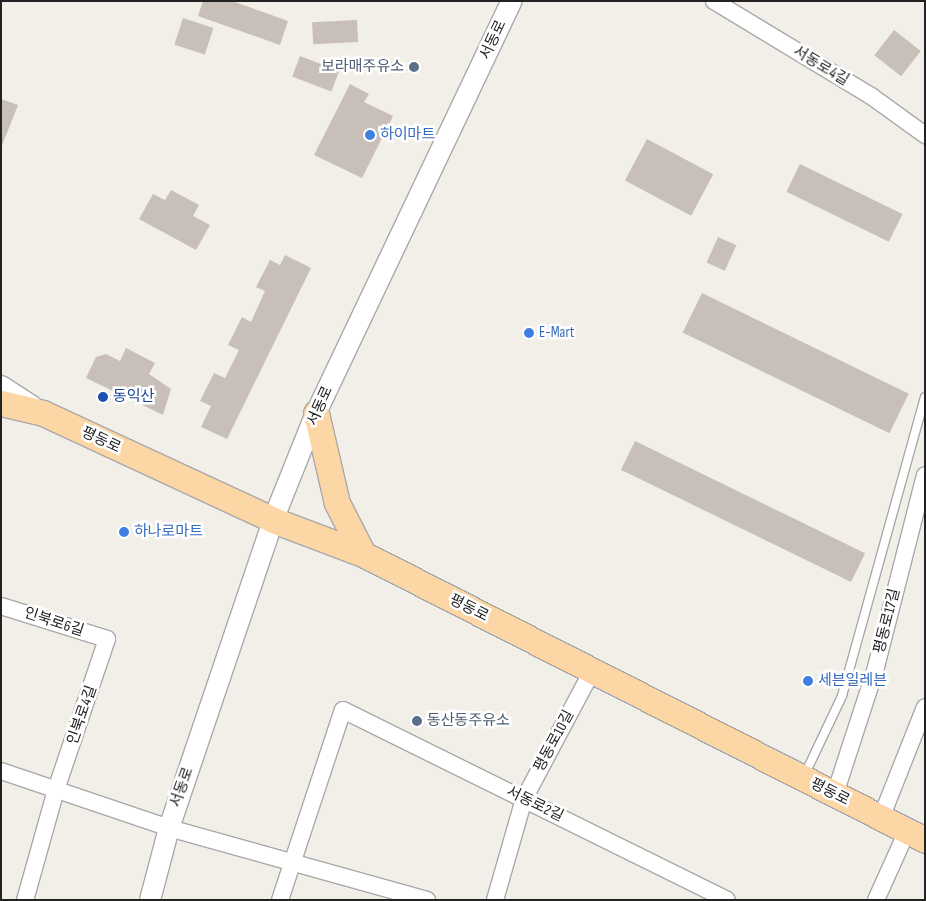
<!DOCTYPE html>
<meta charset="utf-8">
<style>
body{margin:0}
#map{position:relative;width:926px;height:901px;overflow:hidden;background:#f2efe9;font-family:"Sofia Sans Condensed","Noto Sans KR",sans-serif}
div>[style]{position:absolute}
.building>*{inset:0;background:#c7bfb8;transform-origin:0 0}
.roads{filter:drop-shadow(1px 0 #a9a9a9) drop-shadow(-1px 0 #a9a9a9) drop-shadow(0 1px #a9a9a9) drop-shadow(0 -1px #a9a9a9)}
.service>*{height:8px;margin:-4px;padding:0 4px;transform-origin:4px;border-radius:4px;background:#fff}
.minor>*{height:16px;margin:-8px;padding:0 8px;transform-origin:8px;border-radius:8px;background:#fff}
.tertiary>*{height:20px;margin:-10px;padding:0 10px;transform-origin:10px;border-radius:10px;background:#fff}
.primary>*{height:25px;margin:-12.5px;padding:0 12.5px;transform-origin:12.5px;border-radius:12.5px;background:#fcd6a4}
.dots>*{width:14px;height:14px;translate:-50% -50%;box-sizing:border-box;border:2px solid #fff;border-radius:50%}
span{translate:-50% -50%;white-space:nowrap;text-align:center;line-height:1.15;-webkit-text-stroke:5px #fff;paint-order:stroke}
.street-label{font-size:15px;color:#222}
.service-label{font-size:15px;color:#4e5e75}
.right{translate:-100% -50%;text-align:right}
.left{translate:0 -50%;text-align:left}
.shop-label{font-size:15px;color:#366cbe}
.transit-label{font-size:15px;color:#164399}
.frame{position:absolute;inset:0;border:2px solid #222;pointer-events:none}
</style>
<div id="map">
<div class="building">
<i style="clip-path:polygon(203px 1px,232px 1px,288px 21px,280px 45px,198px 16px)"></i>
<i style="left:183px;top:18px;width:32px;height:28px;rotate:18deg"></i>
<i style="left:357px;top:20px;width:22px;height:45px;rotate:87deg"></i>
<i style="left:894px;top:30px;width:34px;height:32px;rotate:38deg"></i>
<i style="left:300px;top:56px;width:42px;height:22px;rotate:21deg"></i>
<i style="clip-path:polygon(350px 84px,369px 94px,364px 102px,393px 116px,362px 178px,314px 155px)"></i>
<i style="clip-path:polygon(1px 99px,18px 105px,1px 148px)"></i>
<i style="left:647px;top:139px;width:75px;height:47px;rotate:28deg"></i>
<i style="left:800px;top:164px;width:114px;height:31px;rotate:26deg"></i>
<i style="clip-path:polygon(171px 190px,199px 205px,193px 216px,210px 225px,196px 250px,139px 219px,153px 194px,165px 200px)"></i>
<i style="left:718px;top:237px;width:20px;height:28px;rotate:24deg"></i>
<i style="clip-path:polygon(285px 255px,311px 268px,227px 439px,201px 427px,211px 406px,200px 401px,214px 373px,225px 378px,239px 350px,228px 345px,242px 317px,251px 322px,265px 291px,256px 287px,270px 260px,280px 265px)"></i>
<i style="left:702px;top:293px;width:230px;height:44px;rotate:26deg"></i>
<i style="clip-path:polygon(126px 348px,155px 363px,149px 374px,171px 389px,163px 415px,86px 378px,96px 357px,106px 354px,120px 361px)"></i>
<i style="left:635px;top:441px;width:256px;height:32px;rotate:26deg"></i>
</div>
<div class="roads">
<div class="service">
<i style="left:805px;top:774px;width:86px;rotate:-64.6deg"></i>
<i style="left:842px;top:696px;width:310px;rotate:-74.5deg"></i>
</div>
<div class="minor">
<i style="left:714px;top:1px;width:184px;rotate:31.2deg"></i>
<i style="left:871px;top:96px;width:67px;rotate:35.8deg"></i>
<i style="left:1px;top:606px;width:111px;rotate:17.3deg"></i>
<i style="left:107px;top:639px;width:159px;rotate:108.7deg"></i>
<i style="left:56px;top:790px;width:114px;rotate:105.7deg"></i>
<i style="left:1px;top:771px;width:177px;rotate:18.7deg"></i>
<i style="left:169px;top:828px;width:268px;rotate:15.6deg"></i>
<i style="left:835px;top:794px;width:129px;rotate:-72deg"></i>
<i style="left:875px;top:671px;width:202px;rotate:-75.7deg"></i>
<i style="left:881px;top:818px;width:119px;rotate:-68.4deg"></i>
<i style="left:280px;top:900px;width:200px;rotate:-71.7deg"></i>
<i style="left:343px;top:710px;width:428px;rotate:26.3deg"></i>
<i style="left:495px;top:900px;width:105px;rotate:-74deg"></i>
<i style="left:524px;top:799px;width:145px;rotate:-62deg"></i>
<i style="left:876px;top:900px;width:76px;rotate:-65.8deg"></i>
</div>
<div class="tertiary">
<i style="left:1px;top:386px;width:38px;rotate:33deg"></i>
<i style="left:150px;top:900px;width:74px;rotate:-75.2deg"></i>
<i style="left:169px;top:828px;width:325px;rotate:-71.3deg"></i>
<i style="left:273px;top:520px;width:115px;rotate:-68.1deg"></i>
<i style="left:316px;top:413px;width:456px;rotate:-64.6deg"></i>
</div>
<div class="primary">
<i style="left:1px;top:403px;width:43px;rotate:13.4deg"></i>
<i style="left:43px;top:413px;width:254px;rotate:24.9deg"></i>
<i style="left:273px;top:520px;width:96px;rotate:20.7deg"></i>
<i style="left:363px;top:554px;width:631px;rotate:26.97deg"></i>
<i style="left:316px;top:413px;width:92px;rotate:76.9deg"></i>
<i style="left:337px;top:503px;width:57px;rotate:63deg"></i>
</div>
</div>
<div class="dots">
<i style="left:414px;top:67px;background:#5c6f8a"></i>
<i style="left:370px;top:135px;background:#3f7fe0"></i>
<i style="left:529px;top:333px;background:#3f7fe0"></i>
<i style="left:103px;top:397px;background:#1a4fb4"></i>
<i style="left:124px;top:532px;background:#3f7fe0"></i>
<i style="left:808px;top:681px;background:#3f7fe0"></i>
<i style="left:417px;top:721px;background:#5c6f8a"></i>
</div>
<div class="street-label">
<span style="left:493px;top:40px;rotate:-65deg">서동로</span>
<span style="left:821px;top:66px;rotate:31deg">서동로4길</span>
<span style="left:320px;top:406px;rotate:-66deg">서동로</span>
<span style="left:101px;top:440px;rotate:25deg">평동로</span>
<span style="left:469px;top:608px;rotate:27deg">평동로</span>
<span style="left:887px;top:621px;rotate:-76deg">평동로17길</span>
<span style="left:54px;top:622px;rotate:18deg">인북로6길</span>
<span style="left:82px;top:715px;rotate:-71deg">인북로4길</span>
<span style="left:554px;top:741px;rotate:-62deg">평동로10길</span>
<span style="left:182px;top:787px;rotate:-71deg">서동로</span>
<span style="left:830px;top:792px;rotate:27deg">평동로</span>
<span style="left:535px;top:804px;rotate:26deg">서동로2길</span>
</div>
<div class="service-label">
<span class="right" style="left:404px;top:67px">보라매주유소</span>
<span class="left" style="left:427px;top:721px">동산동주유소</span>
</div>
<div class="shop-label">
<span class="left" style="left:380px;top:135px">하이마트</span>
<span class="left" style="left:539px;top:333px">E-Mart</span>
<span class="left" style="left:134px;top:532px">하나로마트</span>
<span class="left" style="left:818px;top:681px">세븐일레븐</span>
</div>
<div class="transit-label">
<span class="left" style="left:113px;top:397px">동익산</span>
</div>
<div class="frame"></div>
</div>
